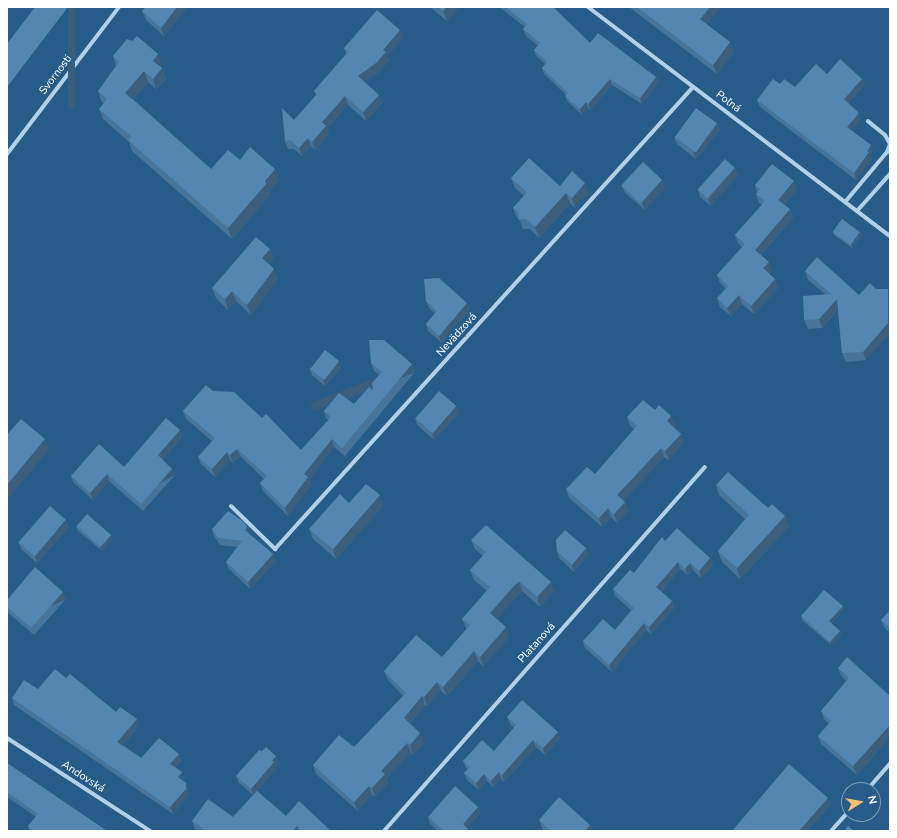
<!DOCTYPE html>
<meta charset="utf-8">
<style>
body{margin:0}
#map{position:relative;width:897px;height:838px;overflow:hidden;background:#265c87;font-family:"Nunito Sans",sans-serif}
div>[style]{position:absolute}
.minor>*{height:4px;margin:-2px;padding:0 2px;transform-origin:2px;border-radius:2px;background:#b2d1e9}
.wall>*{inset:0;background:#477498}
.shaded-wall>*{inset:0;background:#3a5e7c;transform-origin:0 0}
.building>*{inset:0;background:#5387b1;transform-origin:0 0}
span{translate:-50% -50%;white-space:nowrap;text-align:center;line-height:1.15;-webkit-text-stroke:4px #265c87;paint-order:stroke}
.street-label{font-size:11px;color:#fff}
.frame{position:absolute;inset:0;border:8px solid #fff;pointer-events:none}
.north{position:absolute;left:841px;top:782px;width:40px;height:40px;box-sizing:border-box;background:#265c87;border:1px solid #7d9db7;border-radius:50%;rotate:79deg;font-size:11px;font-weight:700;line-height:16px;text-align:center;color:#fff}
.north::after{content:'';display:block;margin:auto;width:14px;height:18px;background:#f1c077;clip-path:polygon(50% 0,100% 100%,50% 72%,0 100%)}
</style>
<div id="map">
<div class="minor">
<i style="left:588px;top:7px;width:379px;rotate:37.2deg"></i>
<i style="left:7px;top:154px;width:185px;rotate:-52.7deg"></i>
<i style="left:845px;top:202px;width:65px;rotate:-50deg"></i>
<i style="left:887px;top:152px;width:9px;rotate:-69deg"></i>
<i style="left:890px;top:144px;width:10px;rotate:-119deg"></i>
<i style="left:885px;top:135px;width:22px;rotate:-141deg"></i>
<i style="left:857px;top:211px;width:50px;rotate:-48.3deg"></i>
<i style="left:231px;top:506px;width:62px;rotate:44.3deg"></i>
<i style="left:275px;top:549px;width:623px;rotate:-47.86deg"></i>
<i style="left:7px;top:738px;width:171px;rotate:33deg"></i>
<i style="left:867px;top:790px;width:35px;rotate:-49deg"></i>
<i style="left:384px;top:831px;width:485px;rotate:-48.6deg"></i>
<i style="left:831px;top:831px;width:27px;rotate:-48deg"></i>
</div>
<div class="wall">
<i style="clip-path:polygon(187px 7px,164px 36px,146px 20px,142px 11px)"></i>
<i style="clip-path:polygon(430px 7px,459px 7px,447px 21px)"></i>
<i style="clip-path:polygon(499px 7px,553px 7px,590px 43px,656px 77px,658px 83px,642px 104px,612px 85px,590px 110px,588px 108px,582px 115px,568px 102px,565px 96px,566px 95px,544px 74px,542px 68px,545px 64px,536px 56px,534px 50px,538px 46px,525px 35px,523px 29px,525px 27px)"></i>
<i style="clip-path:polygon(629px 7px,721px 7px,706px 24px,734px 51px,717px 74px)"></i>
<i style="clip-path:polygon(400px 30px,403px 38px,387px 56px,389px 60px,379px 72px,364px 82px,379px 95px,382px 103px,366px 121px,348px 105px,327px 128px,329px 134px,315px 150px,311px 146px,302px 156px,294px 149px,288px 149px,285px 141px,316px 95px,314px 91px,346px 54px,344px 48px)"></i>
<i style="clip-path:polygon(113px 56px,162px 65px,160px 67px,162px 68px,166px 79px,156px 89px,148px 82px,133px 99px,211px 169px,240px 160px,275px 169px,279px 180px,269px 191px,270px 195px,232px 239px,132px 151px,129px 142px,103px 119px,99px 109px,104px 103px,101px 101px,98px 91px,116px 66px)"></i>
<i style="clip-path:polygon(862px 79px,865px 85px,848px 103px,861px 119px,851px 131px,873px 151px,870px 155px,872px 159px,856px 180px,760px 107px,757px 100px,780px 84px,795px 87px)"></i>
<i style="clip-path:polygon(717px 123px,720px 130px,696px 159px,677px 144px,674px 137px)"></i>
<i style="clip-path:polygon(735px 168px,738px 175px,711px 206px,700px 197px,698px 190px)"></i>
<i style="clip-path:polygon(511px 178px,560px 186px,589px 193px,575px 208px,570px 203px,539px 238px,530px 229px,523px 229px,520px 221px,517px 218px,513px 208px,524px 196px,515px 188px)"></i>
<i style="clip-path:polygon(662px 180px,665px 187px,645px 210px,625px 193px,622px 186px)"></i>
<i style="clip-path:polygon(755px 185px,797px 189px,784px 205px,790px 209px,793px 218px,761px 255px,772px 271px,769px 274px,775px 279px,778px 288px,754px 314px,742px 304px,731px 316px,720px 307px,717px 298px,726px 289px,720px 283px,717px 275px,742px 247px,738px 243px,735px 235px,762px 205px,759px 203px,756px 194px,757px 193px)"></i>
<i style="clip-path:polygon(833px 232px,860px 232px,862px 235px,852px 248px,834px 235px)"></i>
<i style="clip-path:polygon(270px 249px,273px 259px,269px 264px,278px 279px,251px 315px,236px 301px,228px 310px,216px 298px,212px 288px)"></i>
<i style="clip-path:polygon(805px 271px,859px 295px,866px 360px,846px 362px,842px 353px,838px 310px,822px 328px,808px 329px,804px 320px,825px 294px,808px 280px)"></i>
<i style="clip-path:polygon(426px 301px,467px 303px,470px 310px,442px 343px,428px 331px,426px 324px,435px 313px,429px 308px)"></i>
<i style="clip-path:polygon(371px 363px,412px 364px,415px 372px,345px 456px,334px 447px,309px 480px,311px 485px,288px 516px,263px 491px,260px 483px,264px 479px,240px 456px,233px 463px,230px 460px,215px 477px,201px 464px,198px 457px,212px 441px,186px 419px,183px 411px,213px 391px,262px 418px,301px 450px,329px 420px,326px 419px,324px 411px,354px 404px,373px 390px,379px 375px,374px 371px)"></i>
<i style="clip-path:polygon(309px 368px,341px 368px,325px 386px,312px 375px)"></i>
<i style="clip-path:polygon(456px 406px,459px 413px,434px 440px,417px 425px,415px 418px)"></i>
<i style="clip-path:polygon(655px 410px,675px 425px,673px 427px,681px 434px,684px 443px,669px 460px,664px 457px,623px 501px,625px 502px,628px 511px,617px 523px,611px 517px,602px 527px,569px 498px,566px 489px,595px 474px,634px 429px,630px 426px,627px 417px)"></i>
<i style="clip-path:polygon(180px 430px,182px 437px,162px 460px,172px 469px,175px 475px,143px 511px,109px 481px,93px 500px,73px 482px,71px 476px,124px 467px)"></i>
<i style="clip-path:polygon(716px 485px,768px 508px,789px 526px,740px 579px,722px 562px,718px 551px,745px 519px,719px 495px)"></i>
<i style="clip-path:polygon(380px 495px,383px 506px,336px 559px,313px 539px,309px 529px,349px 503px)"></i>
<i style="clip-path:polygon(76px 526px,112px 539px,102px 551px,77px 530px)"></i>
<i style="clip-path:polygon(69px 527px,37px 563px,21px 549px,18px 542px)"></i>
<i style="clip-path:polygon(212px 529px,249px 534px,273px 554px,276px 561px,250px 589px,228px 568px,226px 562px,237px 547px,220px 545px,214px 536px)"></i>
<i style="clip-path:polygon(471px 540px,554px 591px,540px 607px,522px 591px,514px 599px,496px 619px,509px 637px,483px 666px,478px 661px,447px 696px,441px 691px,427px 706px,425px 705px,410px 724px,424px 743px,413px 755px,411px 753px,386px 779px,388px 783px,375px 797px,372px 795px,358px 811px,316px 774px,313px 765px,354px 747px,403px 696px,388px 680px,384px 671px,442px 657px,467px 629px,466px 628px,462px 619px,487px 591px,474px 580px,470px 570px,483px 556px,475px 549px)"></i>
<i style="clip-path:polygon(665px 541px,710px 558px,713px 565px,701px 578px,693px 570px,688px 575px,680px 569px,661px 592px,672px 601px,674px 608px,651px 634px,646px 630px,612px 672px,585px 648px,583px 641px,615px 630px,631px 610px,615px 596px,613px 589px,634px 573px)"></i>
<i style="clip-path:polygon(586px 548px,588px 555px,574px 572px,559px 558px,557px 551px)"></i>
<i style="clip-path:polygon(7px 599px,66px 599px,34px 635px,7px 612px)"></i>
<i style="clip-path:polygon(843px 606px,844px 609px,831px 624px,840px 631px,841px 635px,831px 645px,802px 620px,801px 616px)"></i>
<i style="clip-path:polygon(890px 610px,890px 633px,884px 627px,881px 620px)"></i>
<i style="clip-path:polygon(838px 668px,890px 696px,890px 737px,857px 775px,821px 744px,818px 736px,829px 724px,824px 719px,821px 711px,846px 681px,841px 676px)"></i>
<i style="clip-path:polygon(66px 678px,116px 712px,137px 719px,139px 726px,123px 745px,141px 758px,179px 754px,181px 761px,175px 767px,182px 772px,184px 779px,183px 781px,186px 783px,188px 789px,188px 796px,173px 814px,14px 705px,12px 698px,38px 689px)"></i>
<i style="clip-path:polygon(507px 717px,558px 732px,560px 738px,545px 755px,536px 747px,504px 782px,501px 779px,494px 788px,487px 781px,479px 790px,467px 780px,464px 773px,468px 769px,466px 768px,463px 761px,494px 751px,514px 728px,510px 724px)"></i>
<i style="clip-path:polygon(7px 763px,107px 831px,29px 831px,28px 826px,36px 817px,7px 797px)"></i>
<i style="clip-path:polygon(279px 763px,275px 767px,276px 769px,257px 791px,286px 816px,331px 831px,198px 831px,195px 829px,192px 821px,233px 817px,253px 795px,239px 783px,236px 776px)"></i>
<i style="clip-path:polygon(478px 807px,480px 814px,467px 828px,469px 831px,438px 831px,430px 824px,428px 817px)"></i>
<i style="clip-path:polygon(539px 820px,590px 825px,593px 831px,543px 831px)"></i>
</div>
<div class="shaded-wall">
<i style="left:68px;top:7px;width:7px;height:101px"></i>
<i style="clip-path:polygon(177px 7px,187px 7px,164px 36px,161px 28px)"></i>
<i style="clip-path:polygon(446px 7px,459px 7px,447px 21px,443px 11px)"></i>
<i style="clip-path:polygon(710px 7px,721px 7px,703px 28px,700px 19px)"></i>
<i style="clip-path:polygon(400px 30px,403px 38px,387px 56px,389px 60px,379px 72px,361px 84px,358px 76px,383px 50px)"></i>
<i style="clip-path:polygon(730px 42px,734px 51px,717px 74px,713px 65px)"></i>
<i style="clip-path:polygon(158px 54px,162px 65px,157px 71px,153px 61px)"></i>
<i style="clip-path:polygon(162px 68px,166px 79px,156px 89px,153px 79px)"></i>
<i style="clip-path:polygon(144px 71px,148px 82px,129px 103px,125px 93px)"></i>
<i style="clip-path:polygon(656px 77px,658px 83px,642px 104px,640px 98px)"></i>
<i style="clip-path:polygon(610px 79px,612px 85px,590px 110px,588px 104px)"></i>
<i style="clip-path:polygon(862px 79px,865px 85px,847px 105px,844px 99px)"></i>
<i style="clip-path:polygon(379px 95px,382px 103px,366px 121px,363px 112px)"></i>
<i style="clip-path:polygon(345px 96px,348px 105px,327px 128px,329px 134px,315px 150px,312px 142px,322px 122px)"></i>
<i style="clip-path:polygon(586px 102px,588px 108px,582px 115px,580px 109px)"></i>
<i style="clip-path:polygon(859px 113px,861px 119px,849px 134px,847px 127px)"></i>
<i style="clip-path:polygon(717px 123px,720px 130px,696px 159px,693px 152px)"></i>
<i style="clip-path:polygon(308px 138px,311px 146px,302px 156px,299px 148px)"></i>
<i style="clip-path:polygon(871px 145px,873px 151px,870px 155px,872px 159px,856px 180px,854px 173px,867px 151px)"></i>
<i style="clip-path:polygon(735px 168px,738px 175px,711px 206px,708px 199px)"></i>
<i style="clip-path:polygon(275px 169px,279px 180px,269px 191px,270px 195px,232px 239px,228px 228px,265px 181px)"></i>
<i style="clip-path:polygon(662px 180px,665px 187px,645px 210px,642px 203px)"></i>
<i style="clip-path:polygon(794px 181px,797px 189px,782px 209px,778px 200px)"></i>
<i style="clip-path:polygon(585px 183px,589px 193px,575px 208px,572px 198px)"></i>
<i style="clip-path:polygon(566px 193px,570px 203px,539px 238px,535px 227px)"></i>
<i style="clip-path:polygon(790px 209px,793px 218px,758px 258px,755px 250px)"></i>
<i style="clip-path:polygon(860px 232px,862px 235px,852px 248px,851px 245px)"></i>
<i style="clip-path:polygon(270px 249px,273px 259px,265px 268px,262px 258px)"></i>
<i style="clip-path:polygon(769px 262px,772px 271px,766px 277px,763px 268px)"></i>
<i style="clip-path:polygon(274px 269px,278px 279px,251px 315px,247px 305px)"></i>
<i style="clip-path:polygon(775px 279px,778px 288px,754px 314px,751px 306px)"></i>
<i style="clip-path:polygon(888px 289px,890px 294px,890px 334px,866px 360px,863px 352px)"></i>
<i style="clip-path:polygon(232px 291px,236px 301px,228px 310px,225px 299px)"></i>
<i style="clip-path:polygon(739px 295px,742px 304px,731px 316px,727px 308px)"></i>
<i style="clip-path:polygon(837px 299px,840px 308px,822px 328px,819px 319px)"></i>
<i style="clip-path:polygon(467px 303px,470px 310px,442px 343px,439px 336px)"></i>
<i style="clip-path:polygon(339px 361px,341px 368px,325px 386px,323px 379px)"></i>
<i style="left:412px;top:364px;width:9px;height:109px;rotate:69deg"></i>
<i style="clip-path:polygon(456px 406px,459px 413px,434px 440px,432px 433px)"></i>
<i style="clip-path:polygon(671px 416px,675px 425px,670px 430px,667px 421px)"></i>
<i style="clip-path:polygon(180px 430px,182px 437px,160px 462px,158px 455px)"></i>
<i style="clip-path:polygon(681px 434px,684px 443px,669px 460px,665px 451px)"></i>
<i style="clip-path:polygon(45px 439px,49px 450px,7px 500px,7px 485px)"></i>
<i style="clip-path:polygon(332px 439px,334px 447px,309px 480px,311px 485px,288px 516px,285px 508px,304px 474px)"></i>
<i style="clip-path:polygon(661px 448px,664px 457px,621px 504px,617px 495px)"></i>
<i style="clip-path:polygon(237px 449px,240px 456px,233px 463px,230px 455px)"></i>
<i style="clip-path:polygon(227px 452px,230px 460px,215px 477px,212px 469px)"></i>
<i style="left:172px;top:469px;width:7px;height:47px;rotate:63deg"></i>
<i style="clip-path:polygon(107px 474px,109px 481px,93px 500px,90px 493px)"></i>
<i style="clip-path:polygon(380px 495px,383px 506px,336px 559px,333px 549px)"></i>
<i style="clip-path:polygon(625px 502px,628px 511px,617px 523px,614px 514px)"></i>
<i style="clip-path:polygon(608px 508px,611px 517px,602px 527px,599px 518px)"></i>
<i style="clip-path:polygon(785px 516px,789px 526px,740px 579px,737px 568px)"></i>
<i style="clip-path:polygon(66px 520px,69px 527px,37px 563px,35px 557px)"></i>
<i style="clip-path:polygon(247px 527px,250px 534px,245px 530px)"></i>
<i style="clip-path:polygon(111px 535px,112px 539px,102px 551px,100px 547px)"></i>
<i style="clip-path:polygon(586px 548px,588px 555px,574px 572px,572px 565px)"></i>
<i style="clip-path:polygon(273px 554px,276px 561px,250px 589px,248px 582px)"></i>
<i style="clip-path:polygon(710px 558px,713px 565px,701px 578px,699px 571px)"></i>
<i style="clip-path:polygon(678px 562px,680px 569px,659px 594px,656px 587px)"></i>
<i style="clip-path:polygon(690px 563px,693px 570px,688px 575px,685px 569px)"></i>
<i style="clip-path:polygon(519px 581px,522px 591px,514px 599px,493px 623px,490px 613px,511px 589px)"></i>
<i style="clip-path:polygon(551px 582px,554px 591px,540px 607px,537px 597px)"></i>
<i style="left:63px;top:592px;width:8px;height:48px;rotate:67deg"></i>
<i style="clip-path:polygon(672px 601px,674px 608px,651px 634px,649px 627px)"></i>
<i style="clip-path:polygon(843px 606px,844px 609px,830px 625px,829px 621px)"></i>
<i style="clip-path:polygon(644px 623px,646px 630px,612px 672px,609px 665px)"></i>
<i style="clip-path:polygon(506px 627px,509px 637px,483px 666px,480px 657px)"></i>
<i style="clip-path:polygon(840px 631px,841px 635px,831px 645px,830px 642px)"></i>
<i style="clip-path:polygon(474px 651px,478px 661px,447px 696px,443px 687px)"></i>
<i style="clip-path:polygon(437px 682px,441px 691px,427px 706px,424px 697px)"></i>
<i style="clip-path:polygon(422px 696px,425px 705px,407px 727px,404px 718px)"></i>
<i style="clip-path:polygon(137px 719px,139px 726px,120px 749px,117px 742px)"></i>
<i style="clip-path:polygon(890px 725px,890px 737px,857px 775px,853px 766px)"></i>
<i style="clip-path:polygon(558px 732px,560px 738px,545px 755px,543px 748px)"></i>
<i style="clip-path:polygon(420px 733px,424px 743px,413px 755px,410px 745px)"></i>
<i style="clip-path:polygon(533px 740px,536px 747px,504px 782px,502px 775px)"></i>
<i style="clip-path:polygon(407px 743px,411px 753px,386px 779px,388px 783px,375px 797px,372px 788px,381px 771px)"></i>
<i style="clip-path:polygon(179px 754px,181px 761px,172px 770px,170px 764px)"></i>
<i style="clip-path:polygon(276px 756px,279px 763px,275px 767px,276px 769px,253px 796px,251px 789px)"></i>
<i style="clip-path:polygon(182px 772px,184px 779px,181px 784px,178px 777px)"></i>
<i style="clip-path:polygon(499px 772px,501px 779px,494px 788px,491px 781px)"></i>
<i style="clip-path:polygon(484px 774px,487px 781px,479px 790px,476px 783px)"></i>
<i style="clip-path:polygon(186px 783px,188px 789px,188px 796px,173px 814px,170px 807px)"></i>
<i style="clip-path:polygon(369px 786px,372px 795px,358px 811px,354px 802px)"></i>
<i style="clip-path:polygon(828px 798px,831px 805px,808px 831px,799px 831px)"></i>
<i style="clip-path:polygon(478px 807px,480px 814px,465px 831px,463px 824px)"></i>
<i style="clip-path:polygon(590px 825px,593px 831px,585px 831px)"></i>
<i style="clip-path:polygon(297px 826px,299px 831px,293px 831px)"></i>
</div>
<div class="building">
<i style="clip-path:polygon(35px 7px,68px 7px,7px 87px,7px 44px)"></i>
<i style="clip-path:polygon(146px 7px,177px 7px,161px 28px,142px 11px)"></i>
<i style="clip-path:polygon(438px 7px,446px 7px,443px 11px)"></i>
<i style="clip-path:polygon(505px 7px,553px 7px,590px 43px,598px 33px,656px 77px,640px 98px,610px 79px,588px 104px,586px 102px,580px 109px,565px 96px,568px 93px,542px 68px,547px 62px,534px 50px,540px 43px,523px 29px,527px 24px)"></i>
<i style="clip-path:polygon(637px 7px,710px 7px,700px 19px,730px 42px,713px 65px)"></i>
<i style="clip-path:polygon(377px 10px,400px 30px,383px 50px,386px 52px,376px 63px,358px 76px,379px 95px,363px 112px,345px 96px,322px 122px,326px 126px,312px 142px,308px 138px,299px 148px,291px 140px,285px 141px,282px 108px,294px 120px,317px 94px,314px 91px,348px 52px,344px 48px)"></i>
<i style="clip-path:polygon(137px 36px,158px 54px,153px 61px,162px 68px,153px 79px,144px 71px,125px 93px,211px 169px,228px 150px,240px 160px,250px 147px,275px 169px,265px 181px,266px 184px,228px 228px,128px 140px,132px 137px,99px 109px,107px 99px,98px 91px,119px 62px,113px 56px,127px 39px,132px 41px)"></i>
<i style="clip-path:polygon(840px 59px,862px 79px,844px 99px,859px 113px,847px 127px,871px 145px,867px 151px,869px 152px,854px 173px,757px 100px,773px 79px,780px 84px,784px 79px,795px 87px,816px 64px,827px 74px)"></i>
<i style="left:696px;top:108px;width:26px;height:36px;rotate:36deg"></i>
<i style="clip-path:polygon(529px 158px,560px 186px,572px 171px,585px 183px,572px 198px,566px 193px,535px 227px,526px 219px,519px 219px,518px 212px,513px 208px,527px 192px,511px 178px)"></i>
<i style="left:725px;top:159px;width:13px;height:41px;rotate:42deg"></i>
<i style="left:643px;top:162px;width:26px;height:32px;rotate:43deg"></i>
<i style="clip-path:polygon(772px 164px,794px 181px,778px 200px,790px 209px,755px 250px,769px 262px,763px 268px,775px 279px,751px 306px,739px 295px,727px 308px,717px 298px,728px 286px,717px 275px,745px 244px,735px 235px,765px 201px,756px 194px,760px 189px,755px 185px)"></i>
<i style="left:842px;top:219px;width:22px;height:16px;rotate:36deg"></i>
<i style="clip-path:polygon(256px 237px,270px 249px,262px 258px,274px 269px,247px 305px,232px 291px,225px 299px,212px 288px)"></i>
<i style="clip-path:polygon(817px 257px,859px 295px,870px 283px,876px 289px,888px 289px,888px 323px,863px 352px,842px 353px,837px 299px,819px 319px,804px 320px,803px 296px,831px 294px,805px 271px)"></i>
<i style="clip-path:polygon(439px 278px,467px 303px,439px 336px,426px 324px,437px 311px,426px 301px,424px 279px)"></i>
<i style="clip-path:polygon(369px 340px,384px 340px,412px 364px,342px 448px,332px 439px,304px 474px,308px 477px,285px 508px,260px 483px,267px 476px,237px 449px,230px 455px,227px 452px,212px 469px,198px 457px,215px 438px,183px 411px,206px 385px,213px 391px,234px 392px,262px 418px,266px 414px,301px 450px,331px 417px,324px 411px,339px 393px,354px 404px,369px 387px,373px 390px,372px 383px,382px 372px,371px 363px)"></i>
<i style="left:325px;top:350px;width:18px;height:24px;rotate:38deg"></i>
<i style="left:439px;top:391px;width:23px;height:36px;rotate:41deg"></i>
<i style="clip-path:polygon(643px 400px,655px 410px,659px 405px,671px 416px,667px 421px,681px 434px,665px 451px,661px 448px,617px 495px,625px 502px,614px 514px,608px 508px,599px 518px,566px 489px,587px 467px,595px 474px,637px 426px,627px 417px)"></i>
<i style="clip-path:polygon(166px 418px,180px 430px,158px 455px,172px 469px,141px 504px,107px 474px,90px 493px,71px 476px,99px 444px,124px 467px)"></i>
<i style="clip-path:polygon(21px 419px,45px 439px,7px 485px,7px 435px)"></i>
<i style="clip-path:polygon(728px 472px,768px 508px,772px 504px,785px 516px,737px 568px,718px 551px,749px 515px,716px 485px)"></i>
<i style="clip-path:polygon(366px 484px,380px 495px,333px 549px,309px 529px,340px 494px,349px 503px)"></i>
<i style="left:50px;top:506px;width:21px;height:48px;rotate:41deg"></i>
<i style="clip-path:polygon(228px 511px,244px 522px,247px 527px,245px 530px,273px 554px,248px 582px,226px 562px,242px 541px,218px 538px,212px 529px)"></i>
<i style="left:87px;top:514px;width:32px;height:16px;rotate:41deg"></i>
<i style="clip-path:polygon(486px 525px,551px 582px,537px 597px,519px 581px,511px 589px,490px 613px,506px 627px,480px 657px,474px 651px,443px 687px,437px 682px,424px 697px,422px 696px,404px 718px,420px 733px,410px 745px,407px 743px,381px 771px,385px 774px,372px 788px,369px 786px,354px 802px,313px 765px,339px 735px,354px 747px,406px 693px,384px 671px,416px 635px,442px 657px,470px 625px,462px 619px,490px 587px,470px 570px,486px 552px,471px 540px)"></i>
<i style="clip-path:polygon(677px 528px,710px 558px,699px 571px,690px 563px,685px 569px,678px 562px,656px 587px,672px 601px,649px 627px,644px 623px,609px 665px,583px 641px,603px 619px,615px 630px,634px 608px,613px 589px,630px 570px,634px 573px,662px 537px,665px 541px)"></i>
<i style="clip-path:polygon(565px 530px,586px 548px,572px 565px,557px 551px,556px 540px)"></i>
<i style="clip-path:polygon(35px 567px,63px 592px,31px 628px,7px 607px,7px 600px)"></i>
<i style="clip-path:polygon(824px 590px,843px 606px,829px 621px,840px 631px,830px 642px,801px 616px)"></i>
<i style="clip-path:polygon(890px 610px,890px 628px,881px 620px)"></i>
<i style="clip-path:polygon(847px 657px,890px 696px,890px 725px,853px 766px,818px 736px,831px 721px,821px 711px,849px 678px,838px 668px)"></i>
<i style="clip-path:polygon(55px 669px,66px 678px,70px 674px,116px 712px,120px 707px,137px 719px,117px 742px,141px 758px,159px 738px,179px 754px,170px 764px,182px 772px,178px 777px,186px 783px,186px 789px,170px 807px,12px 698px,24px 680px,38px 689px)"></i>
<i style="clip-path:polygon(522px 700px,558px 732px,543px 748px,533px 740px,502px 775px,499px 772px,491px 781px,484px 774px,476px 783px,464px 773px,470px 767px,463px 761px,482px 740px,494px 751px,516px 725px,507px 717px)"></i>
<i style="clip-path:polygon(266px 747px,276px 756px,272px 761px,274px 762px,251px 789px,236px 776px,259px 750px,262px 751px)"></i>
<i style="clip-path:polygon(7px 763px,107px 831px,33px 831px,28px 826px,38px 814px,7px 792px)"></i>
<i style="clip-path:polygon(789px 764px,828px 798px,799px 831px,732px 831px)"></i>
<i style="clip-path:polygon(455px 786px,478px 807px,463px 824px,468px 829px,466px 831px,444px 831px,428px 817px)"></i>
<i style="clip-path:polygon(257px 791px,286px 816px,299px 801px,331px 831px,302px 831px,297px 826px,293px 831px,207px 831px,192px 821px,208px 799px,233px 817px)"></i>
<i style="clip-path:polygon(559px 797px,590px 825px,585px 831px,551px 831px,539px 820px)"></i>
<i style="clip-path:polygon(848px 826px,854px 831px,844px 831px)"></i>
</div>
<div class="street-label">
<span style="left:56px;top:75px;rotate:-53deg">Svornosti</span>
<span style="left:728px;top:102px;rotate:37deg">Poľná</span>
<span style="left:457px;top:335px;rotate:-48deg">Nevädzová</span>
<span style="left:537px;top:643px;rotate:-48deg">Platanová</span>
<span style="left:83px;top:777px;rotate:33deg">Andovská</span>
</div>
<div class="frame"></div>
<div class="north">N</div>
</div>
